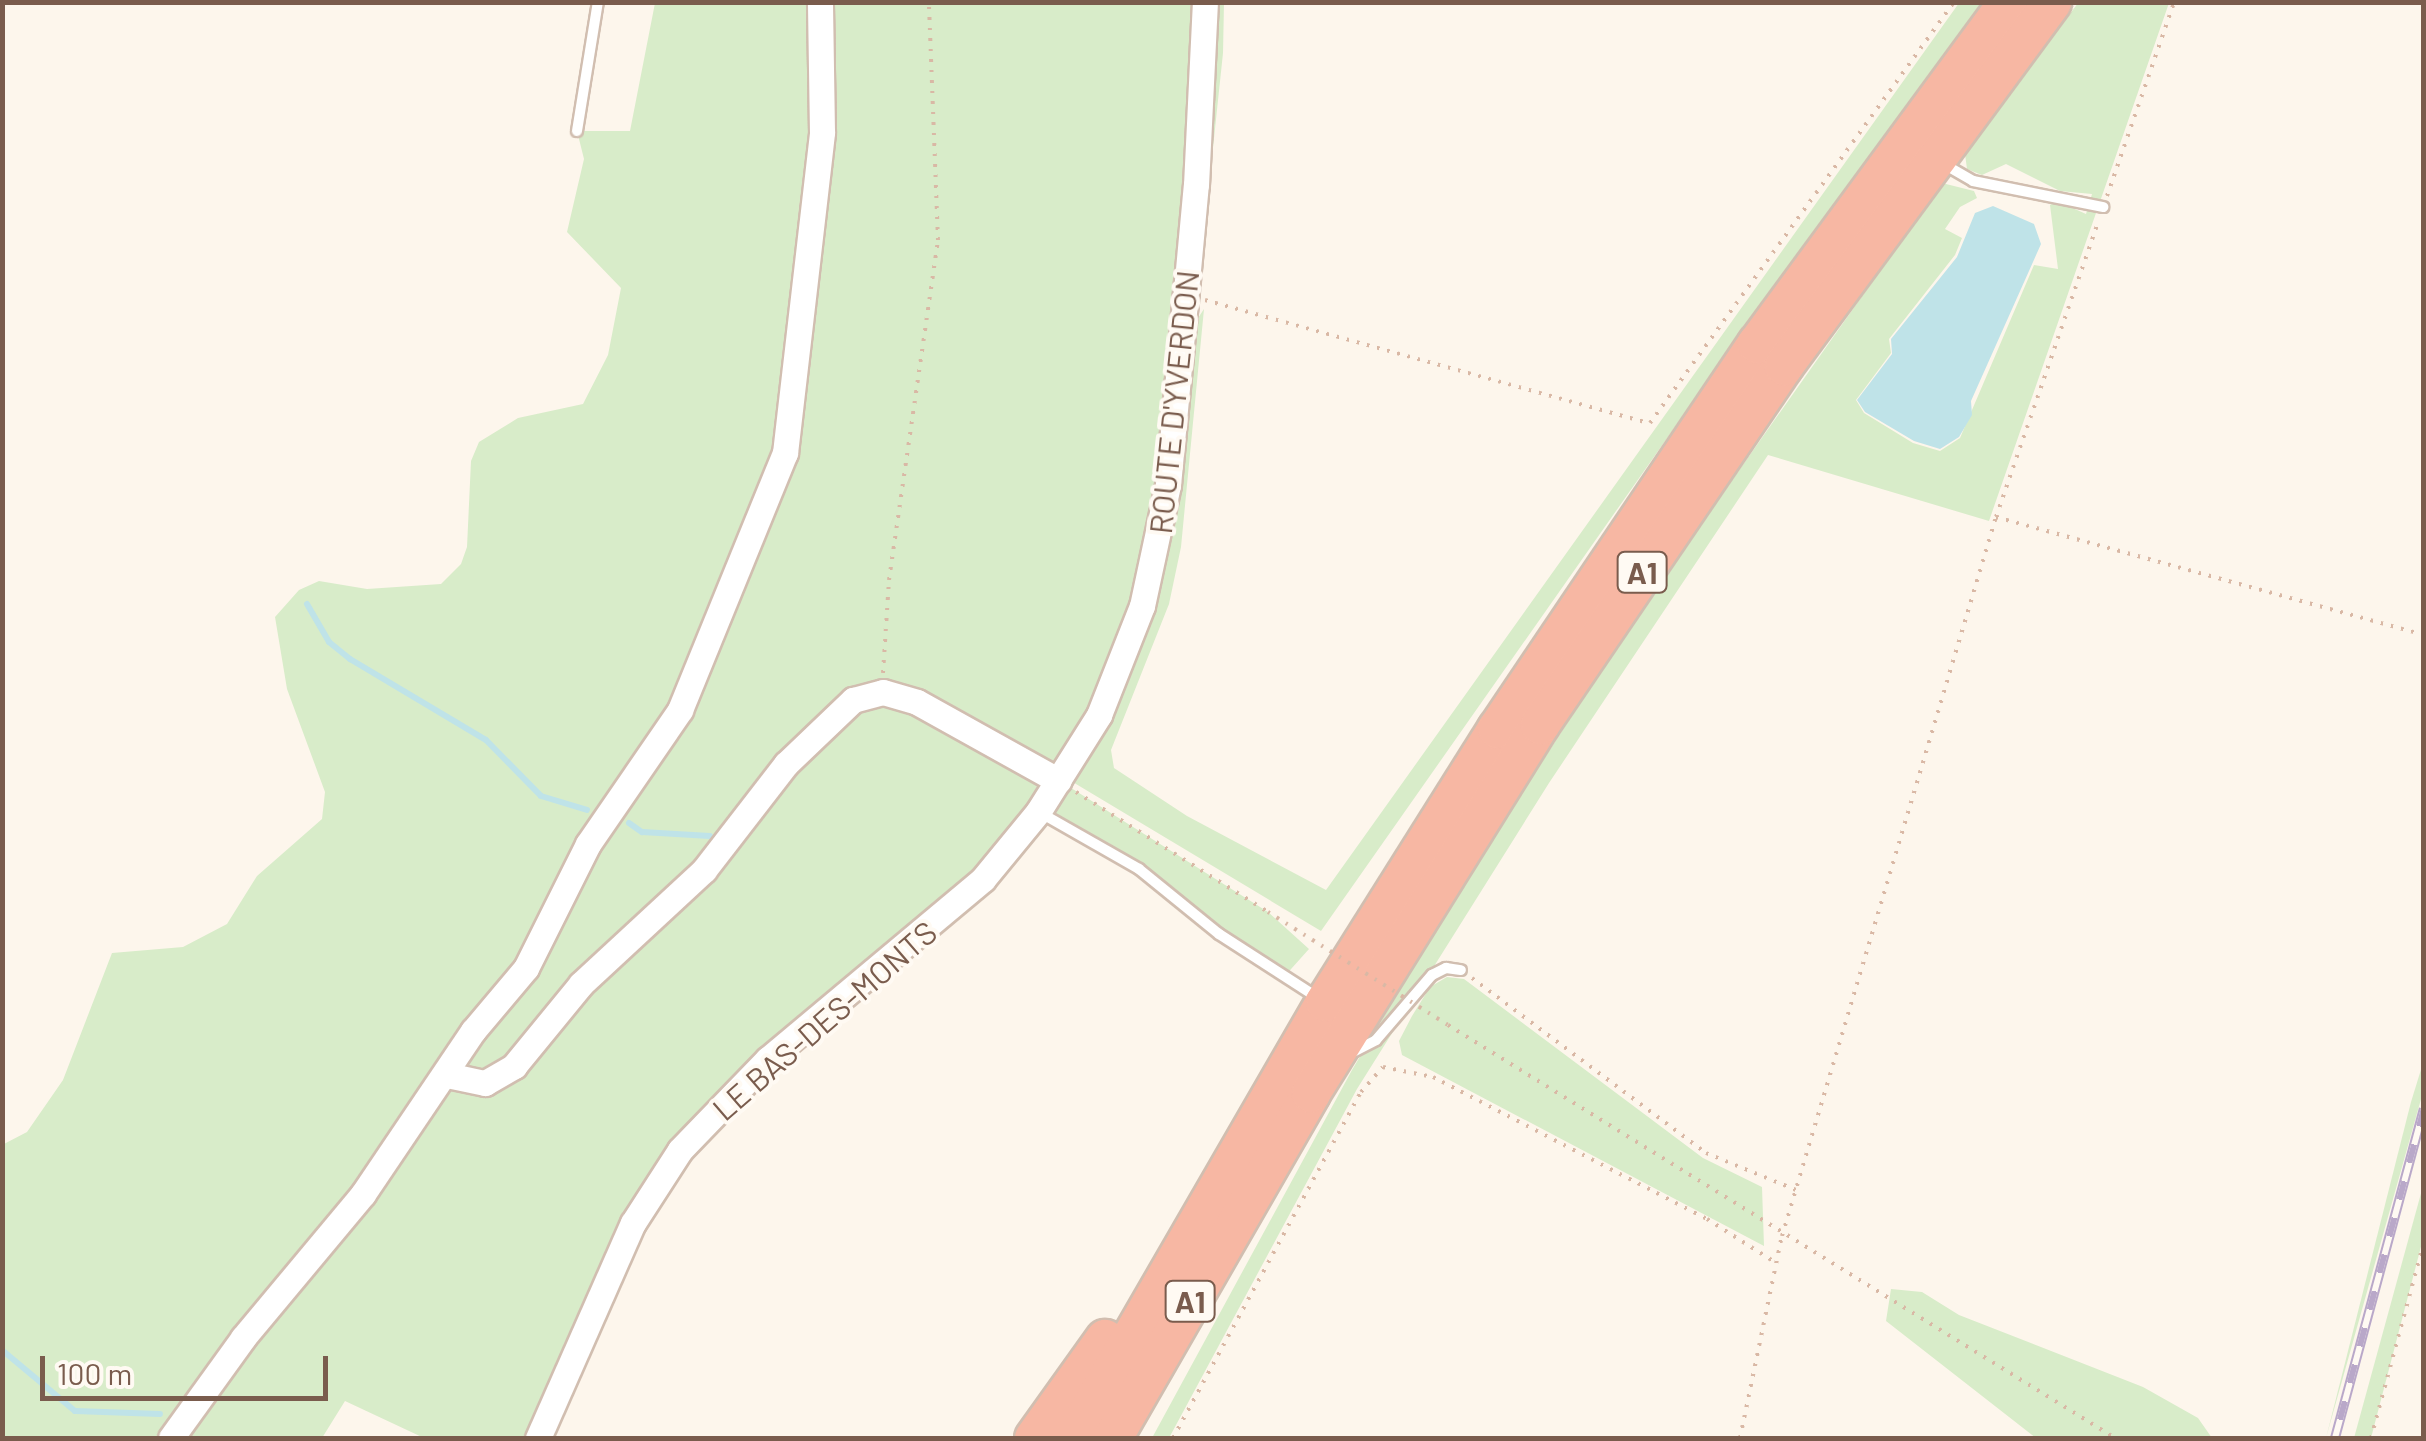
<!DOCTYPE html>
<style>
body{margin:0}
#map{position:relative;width:2426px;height:1441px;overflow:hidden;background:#fdf6ec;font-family:Barlow,sans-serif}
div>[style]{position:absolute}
.green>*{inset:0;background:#d8ecc9}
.water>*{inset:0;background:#bfe3e8}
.stream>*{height:6px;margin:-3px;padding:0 3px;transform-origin:3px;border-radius:3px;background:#bfe3e8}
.path>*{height:4px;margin-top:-2px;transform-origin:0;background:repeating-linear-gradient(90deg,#d9b8a5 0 2.5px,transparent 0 10.5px)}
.roads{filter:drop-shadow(2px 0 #d1beb0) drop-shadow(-2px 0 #d1beb0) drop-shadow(0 2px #d1beb0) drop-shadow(0 -2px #d1beb0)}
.service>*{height:10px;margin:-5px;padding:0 5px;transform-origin:5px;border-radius:5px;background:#fff}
.tertiary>*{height:25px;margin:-12.5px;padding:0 12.5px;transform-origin:12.5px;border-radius:12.5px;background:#fff}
.motorway>*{height:38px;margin:-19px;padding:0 19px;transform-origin:19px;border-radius:19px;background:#f7b7a3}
.rail>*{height:10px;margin-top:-5px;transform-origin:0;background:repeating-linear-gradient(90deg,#fffaf3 0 19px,#b9a8c9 0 38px);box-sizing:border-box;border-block:2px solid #b9a8c9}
.path-bridge>*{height:4px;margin-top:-2px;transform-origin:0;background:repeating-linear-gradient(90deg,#d9b8a5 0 2.5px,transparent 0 10.5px)}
span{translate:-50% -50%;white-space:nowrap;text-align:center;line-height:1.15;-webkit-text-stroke:8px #fffaf3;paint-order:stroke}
.shield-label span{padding:2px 8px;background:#fffaf3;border:2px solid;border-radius:8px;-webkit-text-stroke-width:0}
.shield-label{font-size:30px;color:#7a5c4d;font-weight:700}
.street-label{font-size:32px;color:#7a5c4d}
.frame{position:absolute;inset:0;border:5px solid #7a5c4d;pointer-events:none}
.scale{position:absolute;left:40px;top:1356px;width:288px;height:45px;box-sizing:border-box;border:5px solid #7a5c4d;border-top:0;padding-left:12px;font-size:30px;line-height:35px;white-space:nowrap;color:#7a5c4d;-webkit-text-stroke:8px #fffaf3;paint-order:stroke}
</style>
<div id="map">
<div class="green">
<i style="clip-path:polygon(655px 3px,1203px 3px,1161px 527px,1060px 781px,1268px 912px,1309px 949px,1283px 978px,1154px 880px,1038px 812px,691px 1137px,538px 1438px,424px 1438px,345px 1401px,322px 1438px,3px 1438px,2px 1145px,27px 1132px,63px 1080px,112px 953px,183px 947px,227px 924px,257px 876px,322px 819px,325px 792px,287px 689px,275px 617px,299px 590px,319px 581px,367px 589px,441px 584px,461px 564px,467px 547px,471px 461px,479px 442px,518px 418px,583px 404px,608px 355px,621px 288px,567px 232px,584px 159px,577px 131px,630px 131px)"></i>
<i style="clip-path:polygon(1210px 3px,1224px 3px,1223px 53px,1199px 280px)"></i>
<i style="clip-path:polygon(1959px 3px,1984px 3px,1729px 350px,1321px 931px,1071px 781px,1107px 713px,1194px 324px,1204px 309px,1181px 547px,1169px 604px,1111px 750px,1114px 768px,1187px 816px,1326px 890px)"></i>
<i style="clip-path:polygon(2078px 3px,2169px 3px,1989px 521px,1768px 455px,1549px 783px,1357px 1089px,1169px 1438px,1152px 1438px,1352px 1070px,1472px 869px,1646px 602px,1942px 183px,1974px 191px,1977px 198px,1960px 207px,1945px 229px,1962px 238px,1955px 255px,1889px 339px,1891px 353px,1856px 400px,1864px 413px,1913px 443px,1940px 451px,1960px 438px,2034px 265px,2058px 269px,2050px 205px,2057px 201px,2086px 214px,2092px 194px,2060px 191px,2006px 164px,1982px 175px,1967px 169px,1965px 154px)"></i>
<i style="clip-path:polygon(1447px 977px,1464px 979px,1703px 1158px,1762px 1187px,1764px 1246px,1402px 1055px,1399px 1041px,1412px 1016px,1430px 987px)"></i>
<i style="clip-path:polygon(2423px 1063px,2423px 1092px,2326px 1438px,2411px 1102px)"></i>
<i style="clip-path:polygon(2423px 1186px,2423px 1239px,2371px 1438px,2354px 1438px)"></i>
<i style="clip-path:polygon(1891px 1289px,1922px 1292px,1959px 1315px,2143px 1387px,2198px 1418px,2212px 1438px,2036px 1438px,1886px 1321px)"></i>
</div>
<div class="water">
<i style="clip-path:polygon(1993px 206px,2034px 224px,2041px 244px,1971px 401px,1972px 415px,1959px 437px,1940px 449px,1914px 441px,1865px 412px,1857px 400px,1892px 354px,1891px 339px,1957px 257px,1975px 213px)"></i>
</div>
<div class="stream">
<i style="left:307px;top:604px;width:44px;rotate:59.9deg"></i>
<i style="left:329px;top:642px;width:27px;rotate:39deg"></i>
<i style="left:350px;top:659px;width:158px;rotate:30.8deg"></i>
<i style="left:486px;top:740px;width:78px;rotate:45.5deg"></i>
<i style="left:541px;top:796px;width:48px;rotate:16.9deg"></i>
<i style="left:629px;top:823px;width:16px;rotate:35deg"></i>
<i style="left:642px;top:832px;width:68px;rotate:3.4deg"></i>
<i style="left:2px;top:1350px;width:95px;rotate:39.9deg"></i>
<i style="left:75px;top:1411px;width:85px;rotate:2deg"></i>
</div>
<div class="path">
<i style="left:2107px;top:196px;width:205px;rotate:-70.9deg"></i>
<i style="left:1205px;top:300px;width:462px;rotate:15.5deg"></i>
<i style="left:1650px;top:423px;width:519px;rotate:-54.17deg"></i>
<i style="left:1996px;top:517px;width:444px;rotate:15.4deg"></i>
<i style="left:883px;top:673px;width:93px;rotate:-86.3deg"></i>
<i style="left:889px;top:580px;width:344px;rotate:-81.8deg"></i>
<i style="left:938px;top:240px;width:238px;rotate:-92.2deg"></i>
<i style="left:1076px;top:792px;width:226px;rotate:32deg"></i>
<i style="left:1472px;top:978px;width:292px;rotate:36.8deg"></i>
<i style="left:1706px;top:1153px;width:97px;rotate:22.3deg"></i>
<i style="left:1448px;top:1025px;width:785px;rotate:31.77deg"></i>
<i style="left:1173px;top:1438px;width:394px;rotate:-61.5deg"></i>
<i style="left:1361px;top:1092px;width:33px;rotate:-49deg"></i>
<i style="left:1383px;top:1067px;width:51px;rotate:11.3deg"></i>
<i style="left:1433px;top:1077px;width:309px;rotate:27.4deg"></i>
<i style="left:1707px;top:1219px;width:82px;rotate:32.5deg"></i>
<i style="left:1740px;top:1438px;width:206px;rotate:-78.3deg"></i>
<i style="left:1782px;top:1236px;width:750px;rotate:-73.43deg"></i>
<i style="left:1996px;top:517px;width:314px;rotate:-70.9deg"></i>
<i style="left:2371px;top:1438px;width:203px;rotate:-74.9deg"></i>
</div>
<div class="roads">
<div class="service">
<i style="left:577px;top:131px;width:131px;rotate:-80.8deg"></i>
<i style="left:1942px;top:163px;width:36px;rotate:30deg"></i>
<i style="left:1973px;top:181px;width:133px;rotate:11.3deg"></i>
<i style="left:1039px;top:812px;width:115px;rotate:29.7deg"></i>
<i style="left:1139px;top:869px;width:103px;rotate:39.1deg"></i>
<i style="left:1219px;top:934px;width:120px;rotate:32.8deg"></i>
<i style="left:1349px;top:1054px;width:30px;rotate:-27deg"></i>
<i style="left:1376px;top:1040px;width:86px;rotate:-49.3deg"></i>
<i style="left:1432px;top:975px;width:16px;rotate:-27deg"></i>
<i style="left:1446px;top:968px;width:15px;rotate:8deg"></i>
</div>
<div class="tertiary">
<i style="left:447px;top:1075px;width:39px;rotate:12deg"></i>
<i style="left:485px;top:1083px;width:34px;rotate:-30deg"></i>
<i style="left:514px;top:1066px;width:106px;rotate:-50.7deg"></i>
<i style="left:581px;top:984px;width:168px;rotate:-42.8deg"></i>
<i style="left:704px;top:870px;width:134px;rotate:-52.3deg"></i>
<i style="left:786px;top:764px;width:93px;rotate:-43.7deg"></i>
<i style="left:853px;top:700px;width:31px;rotate:-15deg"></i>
<i style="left:883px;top:692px;width:35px;rotate:16deg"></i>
<i style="left:917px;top:702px;width:162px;rotate:29.1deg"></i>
<i style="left:171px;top:1438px;width:123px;rotate:-54.2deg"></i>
<i style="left:243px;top:1338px;width:187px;rotate:-50.2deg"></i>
<i style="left:363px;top:1194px;width:197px;rotate:-56deg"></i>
<i style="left:473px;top:1031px;width:82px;rotate:-49.9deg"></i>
<i style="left:526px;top:968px;width:139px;rotate:-63.4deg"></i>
<i style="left:588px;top:844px;width:163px;rotate:-55.5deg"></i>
<i style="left:680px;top:710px;width:278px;rotate:-67.8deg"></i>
<i style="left:785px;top:453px;width:323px;rotate:-83.4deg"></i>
<i style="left:822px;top:132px;width:130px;rotate:-90.9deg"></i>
<i style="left:538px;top:1438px;width:235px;rotate:-66.2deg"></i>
<i style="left:633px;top:1223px;width:87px;rotate:-57.2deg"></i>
<i style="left:680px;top:1150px;width:127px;rotate:-46deg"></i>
<i style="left:768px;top:1059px;width:280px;rotate:-39.9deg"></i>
<i style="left:983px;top:879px;width:87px;rotate:-50.6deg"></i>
<i style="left:1038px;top:812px;width:115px;rotate:-57.8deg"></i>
<i style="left:1099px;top:715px;width:117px;rotate:-68.5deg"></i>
<i style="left:1142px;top:606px;width:124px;rotate:-77.9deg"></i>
<i style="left:1168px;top:485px;width:301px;rotate:-84.7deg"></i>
<i style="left:1196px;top:185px;width:183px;rotate:-87.2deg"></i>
</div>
<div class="motorway">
<i style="left:1034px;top:1438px;width:122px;rotate:-54.4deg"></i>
<i style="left:1073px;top:1438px;width:504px;rotate:-59.97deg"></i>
<i style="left:1325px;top:1002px;width:323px;rotate:-57.8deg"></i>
<i style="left:1497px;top:729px;width:465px;rotate:-56deg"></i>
<i style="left:1757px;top:344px;width:424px;rotate:-53.7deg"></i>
<i style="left:1113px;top:1438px;width:398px;rotate:-60.1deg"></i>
<i style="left:1311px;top:1093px;width:433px;rotate:-58.1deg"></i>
<i style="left:1540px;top:725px;width:434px;rotate:-55.8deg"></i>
<i style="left:1784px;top:366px;width:452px;rotate:-53.6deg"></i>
</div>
</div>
<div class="rail">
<i style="left:2335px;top:1438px;width:341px;rotate:-74.9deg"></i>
</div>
<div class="path-bridge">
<i style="left:1268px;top:912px;width:213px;rotate:32.1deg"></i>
</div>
<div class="shield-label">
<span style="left:1642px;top:572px">A1</span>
<span style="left:1190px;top:1301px">A1</span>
</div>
<div class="street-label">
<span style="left:1173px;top:402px;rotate:-84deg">ROUTE D'YVERDON</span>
<span style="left:824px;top:1020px;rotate:-41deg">LE BAS-DES-MONTS</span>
</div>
<div class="frame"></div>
<div class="scale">100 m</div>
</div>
